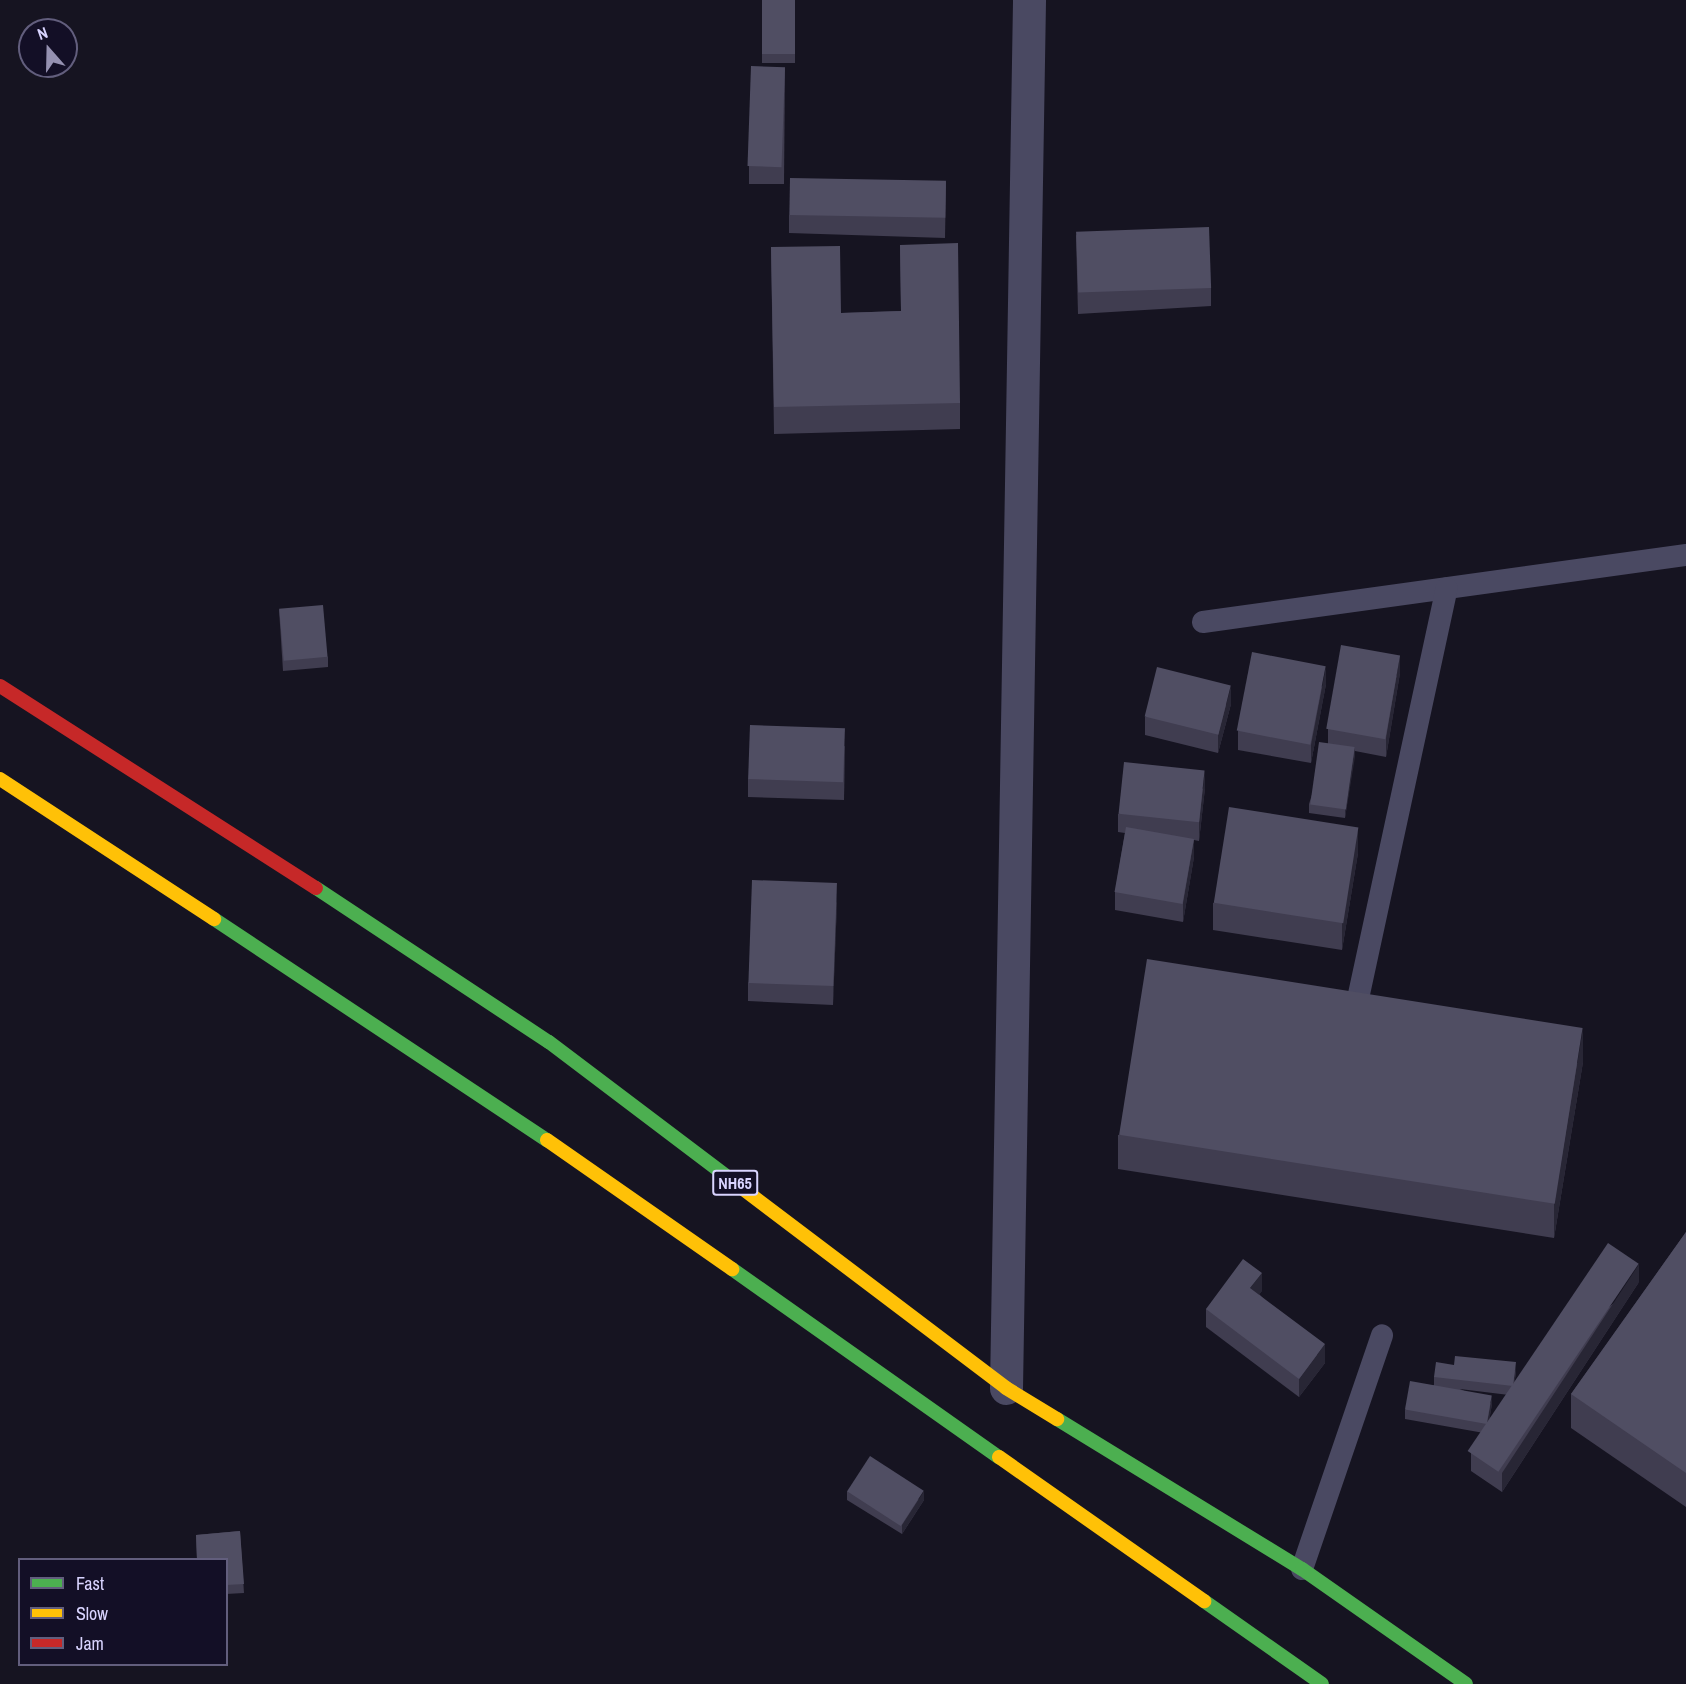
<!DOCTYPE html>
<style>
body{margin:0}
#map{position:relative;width:1686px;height:1684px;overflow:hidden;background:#161421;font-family:"Archivo Narrow",sans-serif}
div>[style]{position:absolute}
.lane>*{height:22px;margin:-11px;padding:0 11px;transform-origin:11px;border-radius:11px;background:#4a4962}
.street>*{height:33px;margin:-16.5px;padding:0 16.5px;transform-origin:16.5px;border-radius:16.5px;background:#4a4962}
.fast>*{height:14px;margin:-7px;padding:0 7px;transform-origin:7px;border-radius:7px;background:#4caf50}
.slow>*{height:14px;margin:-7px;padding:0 7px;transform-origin:7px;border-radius:7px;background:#ffc107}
.jam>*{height:14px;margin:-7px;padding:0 7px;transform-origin:7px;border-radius:7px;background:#c62828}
.wall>*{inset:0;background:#403d50;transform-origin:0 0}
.shaded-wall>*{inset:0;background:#282635}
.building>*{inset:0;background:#504e63;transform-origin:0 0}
span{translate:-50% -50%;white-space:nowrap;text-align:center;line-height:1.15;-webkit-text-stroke:6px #130f26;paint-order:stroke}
.shield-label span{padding:2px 4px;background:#130f26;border:2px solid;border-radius:4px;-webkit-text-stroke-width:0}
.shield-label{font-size:16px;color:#d9d4ff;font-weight:700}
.legend{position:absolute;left:18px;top:1558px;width:210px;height:108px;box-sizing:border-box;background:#130f26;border:2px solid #625e7d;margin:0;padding:8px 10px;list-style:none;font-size:18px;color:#d9d4ff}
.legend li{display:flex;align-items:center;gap:12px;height:30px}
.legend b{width:30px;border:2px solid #625e7d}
.north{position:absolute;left:18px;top:18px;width:60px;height:60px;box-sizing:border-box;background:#130f26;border:2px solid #625e7d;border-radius:50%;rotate:340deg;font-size:16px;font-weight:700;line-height:24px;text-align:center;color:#d9d4ff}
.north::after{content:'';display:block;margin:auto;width:21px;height:27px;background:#9591b1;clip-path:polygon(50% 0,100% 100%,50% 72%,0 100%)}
</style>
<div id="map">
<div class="lane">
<i style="left:1203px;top:622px;width:488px;rotate:-7.9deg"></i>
<i style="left:1359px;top:994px;width:415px;rotate:-77.8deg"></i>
<i style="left:1302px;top:1569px;width:247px;rotate:-71.1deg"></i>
</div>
<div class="street">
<i style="left:1006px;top:1388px;width:1388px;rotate:-89.05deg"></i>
</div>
<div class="fast">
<i style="left:316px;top:888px;width:279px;rotate:33.5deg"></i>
<i style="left:549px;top:1042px;width:227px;rotate:37.1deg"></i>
<i style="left:214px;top:919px;width:400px;rotate:33.6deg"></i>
<i style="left:732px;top:1269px;width:327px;rotate:35.2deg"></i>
<i style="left:1057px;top:1419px;width:287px;rotate:31.5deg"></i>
<i style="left:1302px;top:1569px;width:200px;rotate:35deg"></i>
<i style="left:1204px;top:1601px;width:144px;rotate:35.1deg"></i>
</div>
<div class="slow">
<i style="left:0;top:779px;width:256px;rotate:33.2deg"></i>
<i style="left:547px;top:1140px;width:226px;rotate:34.9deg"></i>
<i style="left:730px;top:1179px;width:346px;rotate:37.1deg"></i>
<i style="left:1006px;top:1388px;width:60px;rotate:31.3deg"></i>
<i style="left:999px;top:1457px;width:251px;rotate:35.1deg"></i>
</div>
<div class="jam">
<i style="left:0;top:686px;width:375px;rotate:32.6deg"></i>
</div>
<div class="wall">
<i style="left:762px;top:0;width:33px;height:63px"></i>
<i style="clip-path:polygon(785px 67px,784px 184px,749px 184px,749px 166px)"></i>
<i style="clip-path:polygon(946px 182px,945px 238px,789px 233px,789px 215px)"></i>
<i style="clip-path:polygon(1076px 235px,1211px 288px,1211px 306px,1078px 314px)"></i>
<i style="clip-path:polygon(900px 245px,960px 403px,960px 429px,774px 434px,771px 247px,841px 313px,901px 311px)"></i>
<i style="clip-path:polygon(279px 609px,328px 657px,328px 667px,283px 671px)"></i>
<i style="clip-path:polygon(1400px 673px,1386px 757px,1355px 751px,1345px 818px,1309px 813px,1309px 804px,1328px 743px,1328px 729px)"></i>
<i style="clip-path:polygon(1326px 684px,1311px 763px,1238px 750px,1238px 731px)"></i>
<i style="clip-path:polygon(1231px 704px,1218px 753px,1145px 735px,1145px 717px)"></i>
<i style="clip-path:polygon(845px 746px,844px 800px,748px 797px,748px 779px)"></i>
<i style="clip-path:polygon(1205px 788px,1199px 841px,1194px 840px,1194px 857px,1183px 922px,1115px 910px,1115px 892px,1125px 833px,1118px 832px,1118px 814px)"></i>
<i style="clip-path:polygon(1358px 853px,1342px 950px,1213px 930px,1213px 903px)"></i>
<i style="clip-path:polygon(837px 902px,833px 1005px,748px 1001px,748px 983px)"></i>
<i style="clip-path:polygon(1583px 1062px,1554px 1238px,1118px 1169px,1118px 1135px)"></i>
<i style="clip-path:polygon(1686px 1232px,1686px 1507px,1571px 1428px,1571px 1394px)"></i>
<i style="clip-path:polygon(evenodd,1639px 1282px,1502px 1492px,1471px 1471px,1471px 1453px,1484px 1433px,1405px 1419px,1405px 1410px,1434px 1385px,1434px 1377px,1454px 1365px,1516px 1371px,1514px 1387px,1639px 1282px,1460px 1389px,1509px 1395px,1488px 1426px,1492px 1404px,1460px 1389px)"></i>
<i style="clip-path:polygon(1262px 1291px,1259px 1294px,1325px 1363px,1299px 1397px,1206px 1327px,1206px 1309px)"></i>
<i style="clip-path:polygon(847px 1491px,924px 1500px,902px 1534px,847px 1500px)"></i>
<i style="clip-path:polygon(240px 1531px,244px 1593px,226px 1594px,226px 1560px,197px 1560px,196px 1535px)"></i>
</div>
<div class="shaded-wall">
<i style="clip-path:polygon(1400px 655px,1400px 673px,1386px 757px,1386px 738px)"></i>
<i style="clip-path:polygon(1326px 666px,1326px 684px,1311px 763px,1311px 745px)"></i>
<i style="clip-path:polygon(1231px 686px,1231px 704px,1218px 753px,1218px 735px)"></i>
<i style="clip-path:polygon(845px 728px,845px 746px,844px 800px,844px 781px)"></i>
<i style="clip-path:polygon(1355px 747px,1355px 757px,1345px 818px,1345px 809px)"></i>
<i style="clip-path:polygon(1205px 770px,1205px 788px,1199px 841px,1199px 822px)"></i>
<i style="clip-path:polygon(1358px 827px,1358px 853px,1342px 950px,1342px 924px)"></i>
<i style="clip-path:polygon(1194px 839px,1194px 857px,1183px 922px,1183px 903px)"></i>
<i style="clip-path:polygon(837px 883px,837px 902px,833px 1005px,833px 986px)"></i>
<i style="clip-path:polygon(1583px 1028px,1583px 1062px,1554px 1238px,1554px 1204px)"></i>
<i style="clip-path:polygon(1639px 1264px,1639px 1282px,1502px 1492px,1502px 1473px)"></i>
<i style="clip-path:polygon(1262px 1273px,1262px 1291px,1250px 1306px,1250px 1288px)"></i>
<i style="clip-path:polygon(1325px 1344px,1325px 1363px,1299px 1397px,1299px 1379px)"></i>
<i style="clip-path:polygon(1516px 1362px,1516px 1371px,1513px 1395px,1513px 1386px)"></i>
<i style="clip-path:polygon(1492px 1395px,1492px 1404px,1487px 1434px,1487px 1424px)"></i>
<i style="clip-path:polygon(924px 1491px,924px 1500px,902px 1534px,902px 1525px)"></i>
</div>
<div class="building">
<i style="left:762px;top:0;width:33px;height:54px"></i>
<i style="left:751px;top:66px;width:34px;height:100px;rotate:2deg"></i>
<i style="left:790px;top:178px;width:156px;height:37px;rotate:1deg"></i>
<i style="left:1209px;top:227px;width:61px;height:133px;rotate:88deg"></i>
<i style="clip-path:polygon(958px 243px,960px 403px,774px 407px,771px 247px,840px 246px,841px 313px,901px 311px,900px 245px)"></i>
<i style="left:323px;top:605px;width:52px;height:44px;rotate:85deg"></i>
<i style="left:1341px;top:645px;width:60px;height:85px;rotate:10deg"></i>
<i style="left:1252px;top:652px;width:75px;height:80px;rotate:11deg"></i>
<i style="left:1157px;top:667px;width:76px;height:51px;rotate:14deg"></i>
<i style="left:750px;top:725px;width:95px;height:54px;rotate:2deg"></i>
<i style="left:1319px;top:742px;width:36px;height:63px;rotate:8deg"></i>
<i style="left:1124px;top:762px;width:81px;height:52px;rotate:6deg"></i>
<i style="left:1229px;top:807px;width:131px;height:97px;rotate:9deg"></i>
<i style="left:1126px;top:827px;width:69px;height:66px;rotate:10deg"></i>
<i style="left:752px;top:880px;width:85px;height:103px;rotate:2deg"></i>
<i style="left:1147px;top:959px;width:441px;height:178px;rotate:9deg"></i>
<i style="clip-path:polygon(1686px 1232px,1686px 1473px,1571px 1394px)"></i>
<i style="left:1608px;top:1243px;width:37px;height:251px;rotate:34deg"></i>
<i style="clip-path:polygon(1243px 1259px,1262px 1273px,1250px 1288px,1325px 1344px,1299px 1379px,1206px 1309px)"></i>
<i style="clip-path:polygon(1455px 1356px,1516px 1362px,1513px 1386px,1434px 1377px,1436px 1362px,1454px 1365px)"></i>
<i style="left:1410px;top:1381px;width:83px;height:29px;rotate:10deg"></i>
<i style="left:870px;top:1456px;width:64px;height:42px;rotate:33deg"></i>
<i style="clip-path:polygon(240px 1531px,244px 1584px,226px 1585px,226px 1560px,197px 1560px,196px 1535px)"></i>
</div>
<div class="shield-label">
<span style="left:735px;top:1183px">NH65</span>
</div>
<ul class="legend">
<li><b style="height:8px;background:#4caf50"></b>Fast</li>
<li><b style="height:8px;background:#ffc107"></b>Slow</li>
<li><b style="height:8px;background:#c62828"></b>Jam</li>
</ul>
<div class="north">N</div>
</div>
